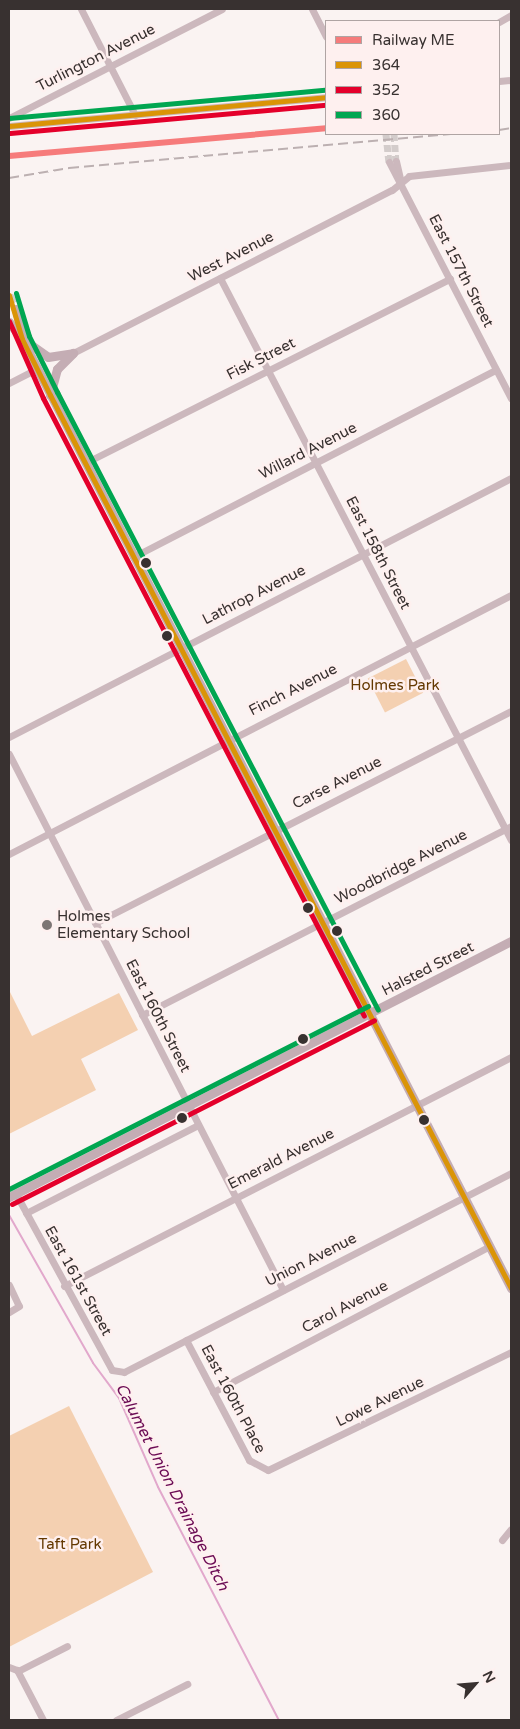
<!DOCTYPE html>
<style>
body{margin:0}
#map{position:relative;width:520px;height:1729px;overflow:hidden;background:#faf3f2;font-family:"Varela Round",sans-serif}
div>[style]{position:absolute}
.green>*{inset:0;background:#f4d0b1;transform-origin:0 0}
.stream>*{height:2px;margin:-1px;padding:0 1px;transform-origin:1px;border-radius:1px;background:#e2a8cc}
.minor-tunnel>*{height:7px;margin-top:-3.5px;transform-origin:0;background:repeating-linear-gradient(90deg,#d3cccb 0 7px,transparent 0 10.5px)}
.major-tunnel>*{height:9px;margin-top:-4.5px;transform-origin:0;background:repeating-linear-gradient(90deg,#d3cccb 0 9px,transparent 0 13.5px)}
.minor>*{height:7px;margin:-3.5px;padding:0 3.5px;transform-origin:3.5px;border-radius:3.5px;background:#ccb8bd}
.major>*{height:9px;margin:-4.5px;padding:0 4.5px;transform-origin:4.5px;border-radius:4.5px;background:#c4adb4}
.rail>*{height:2px;margin-top:-1px;transform-origin:0;background:repeating-linear-gradient(90deg,#bcb0b1 0 10px,transparent 0 15px)}
.bus-1>*{height:5px;margin:-2.5px;padding:0 2.5px;transform-origin:2.5px;border-radius:2.5px;background:#da9407}
.bus-2>*{height:5px;margin:-2.5px;padding:0 2.5px;transform-origin:2.5px;border-radius:2.5px;background:#e4002b}
.bus-3>*{height:5px;margin:-2.5px;padding:0 2.5px;transform-origin:2.5px;border-radius:2.5px;background:#00a651}
.rail-1>*{height:6px;margin:-3px;padding:0 3px;transform-origin:3px;border-radius:3px;background:#f67b7b}
.dots>*{width:14px;height:14px;translate:-50% -50%;box-sizing:border-box;border:2px solid #fef0ef;border-radius:50%}
span{translate:-50% -50%;white-space:nowrap;text-align:center;line-height:1.15;-webkit-text-stroke:5px #fef0ef;paint-order:stroke}
.street-label{font-size:15px;color:#383130}
.park-label{font-size:15px;color:#643800}
.poi-label{font-size:15px;color:#383130}
.left{translate:0 -50%;text-align:left}
.water-label{font-size:16px;color:#6b0b54;font-style:italic}
.frame{position:absolute;inset:0;border:10px solid #383130;pointer-events:none}
.legend{position:absolute;left:325px;top:20px;width:175px;height:115px;box-sizing:border-box;background:#fef0ef;border:1px solid #afa4a3;margin:0;padding:6px 9px;list-style:none;font-size:15px;color:#383130}
.legend li{display:flex;align-items:center;gap:10px;height:25px}
.legend b{width:25px;border:1px solid #afa4a3}
.north{position:absolute;left:450px;top:1659px;width:50px;height:50px;-webkit-text-stroke:4px #fef0ef;paint-order:stroke;rotate:63deg;font-size:14px;font-weight:700;line-height:20px;text-align:center;color:#383130}
.north::after{content:'';display:block;margin:auto;width:18px;height:22px;background:#383130;clip-path:polygon(50% 0,100% 100%,50% 72%,0 100%)}
</style>
<div id="map">
<div class="green">
<i style="left:406px;top:659px;width:38px;height:43px;rotate:63deg"></i>
<i style="clip-path:polygon(9px 990px,32px 1036px,119px 993px,138px 1030px,81px 1059px,96px 1090px,9px 1134px)"></i>
<i style="clip-path:polygon(69px 1406px,153px 1572px,9px 1647px,9px 1436px)"></i>
</div>
<div class="stream">
<i style="left:9px;top:1215px;width:170px;rotate:60.4deg"></i>
<i style="left:93px;top:1363px;width:44px;rotate:53.4deg"></i>
<i style="left:119px;top:1398px;width:97px;rotate:66.3deg"></i>
<i style="left:158px;top:1487px;width:263px;rotate:62.6deg"></i>
</div>
<div class="minor-tunnel">
<i style="left:386px;top:134px;width:28px;rotate:84deg"></i>
<i style="left:394px;top:134px;width:27px;rotate:86deg"></i>
</div>
<div class="major-tunnel">
<i style="left:9px;top:295px;width:16px;rotate:63deg"></i>
</div>
<div class="minor">
<i style="left:81px;top:9px;width:119px;rotate:63deg"></i>
<i style="left:312px;top:9px;width:31px;rotate:63deg"></i>
<i style="left:499px;top:22px;width:14px;rotate:-30deg"></i>
<i style="left:499px;top:81px;width:12px;rotate:-5deg"></i>
<i style="left:9px;top:118px;width:239px;rotate:-27.1deg"></i>
<i style="left:9px;top:126px;width:318px;rotate:-5.2deg"></i>
<i style="left:396px;top:161px;width:18px;rotate:77deg"></i>
<i style="left:389px;top:162px;width:266px;rotate:62.7deg"></i>
<i style="left:220px;top:278px;width:633px;rotate:62.63deg"></i>
<i style="left:73px;top:353px;width:358px;rotate:-27.1deg"></i>
<i style="left:392px;top:190px;width:22px;rotate:-39deg"></i>
<i style="left:409px;top:176px;width:103px;rotate:-6.2deg"></i>
<i style="left:9px;top:383px;width:31px;rotate:-27deg"></i>
<i style="left:85px;top:463px;width:409px;rotate:-26.8deg"></i>
<i style="left:133px;top:557px;width:408px;rotate:-27.3deg"></i>
<i style="left:9px;top:737px;width:565px;rotate:-27.29deg"></i>
<i style="left:9px;top:754px;width:602px;rotate:62.92deg"></i>
<i style="left:9px;top:854px;width:565px;rotate:-27.29deg"></i>
<i style="left:95px;top:923px;width:467px;rotate:-27deg"></i>
<i style="left:142px;top:1015px;width:415px;rotate:-27.1deg"></i>
<i style="left:16px;top:1194px;width:200px;rotate:61.4deg"></i>
<i style="left:112px;top:1370px;width:12px;rotate:9deg"></i>
<i style="left:124px;top:1372px;width:435px;rotate:-27.2deg"></i>
<i style="left:26px;top:1213px;width:193px;rotate:-27.1deg"></i>
<i style="left:9px;top:1285px;width:23px;rotate:65deg"></i>
<i style="left:19px;top:1306px;width:12px;rotate:149deg"></i>
<i style="left:64px;top:1286px;width:502px;rotate:-27.13deg"></i>
<i style="left:186px;top:1340px;width:136px;rotate:62.3deg"></i>
<i style="left:249px;top:1460px;width:21px;rotate:28deg"></i>
<i style="left:268px;top:1470px;width:270px;rotate:-25.9deg"></i>
<i style="left:213px;top:1392px;width:313px;rotate:-27.8deg"></i>
<i style="left:502px;top:1540px;width:14px;rotate:-51deg"></i>
<i style="left:9px;top:1667px;width:9px;rotate:21deg"></i>
<i style="left:17px;top:1670px;width:56px;rotate:62.5deg"></i>
<i style="left:18px;top:1671px;width:55px;rotate:-27deg"></i>
<i style="left:116px;top:1720px;width:80px;rotate:-26.9deg"></i>
</div>
<div class="major">
<i style="left:16px;top:309px;width:28px;rotate:77deg"></i>
<i style="left:9px;top:322px;width:21px;rotate:53deg"></i>
<i style="left:22px;top:339px;width:1068px;rotate:62.74deg"></i>
<i style="left:24px;top:340px;width:29px;rotate:35deg"></i>
<i style="left:48px;top:357px;width:25px;rotate:-9deg"></i>
<i style="left:50px;top:395px;width:27px;rotate:-75deg"></i>
<i style="left:57px;top:369px;width:23px;rotate:-45deg"></i>
<i style="left:9px;top:1197px;width:564px;rotate:-27.02deg"></i>
</div>
<div class="rail">
<i style="left:499px;top:130px;width:12px;rotate:-9deg"></i>
<i style="left:9px;top:178px;width:61px;rotate:-9.5deg"></i>
<i style="left:69px;top:168px;width:386px;rotate:-5.1deg"></i>
</div>
<div class="bus-1">
<i style="left:9px;top:126px;width:318px;rotate:-5.2deg"></i>
<i style="left:9px;top:295px;width:46px;rotate:73.5deg"></i>
<i style="left:22px;top:339px;width:63px;rotate:63.4deg"></i>
<i style="left:50px;top:395px;width:1005px;rotate:62.7deg"></i>
</div>
<div class="bus-2">
<i style="left:10px;top:133px;width:317px;rotate:-5.1deg"></i>
<i style="left:9px;top:321px;width:84px;rotate:66.2deg"></i>
<i style="left:43px;top:398px;width:696px;rotate:62.55deg"></i>
<i style="left:12px;top:1204px;width:406px;rotate:-26.9deg"></i>
</div>
<div class="bus-3">
<i style="left:9px;top:118px;width:317px;rotate:-5.1deg"></i>
<i style="left:16px;top:293px;width:45px;rotate:73.2deg"></i>
<i style="left:29px;top:336px;width:63px;rotate:63.4deg"></i>
<i style="left:57px;top:392px;width:696px;rotate:62.55deg"></i>
<i style="left:9px;top:1189px;width:403px;rotate:-27deg"></i>
</div>
<div class="rail-1">
<i style="left:9px;top:156px;width:318px;rotate:-5deg"></i>
</div>
<div class="dots">
<i style="left:146px;top:563px;background:#383130"></i>
<i style="left:167px;top:636px;background:#383130"></i>
<i style="left:308px;top:908px;background:#383130"></i>
<i style="left:47px;top:925px;background:#7c7574"></i>
<i style="left:337px;top:931px;background:#383130"></i>
<i style="left:303px;top:1039px;background:#383130"></i>
<i style="left:182px;top:1118px;background:#383130"></i>
<i style="left:424px;top:1120px;background:#383130"></i>
</div>
<div class="street-label">
<span style="left:96px;top:58px;rotate:-27deg">Turlington Avenue</span>
<span style="left:231px;top:257px;rotate:-27deg">West Avenue</span>
<span style="left:461px;top:271px;rotate:63deg">East 157th Street</span>
<span style="left:261px;top:359px;rotate:-27deg">Fisk Street</span>
<span style="left:308px;top:451px;rotate:-27deg">Willard Avenue</span>
<span style="left:378px;top:553px;rotate:63deg">East 158th Street</span>
<span style="left:254px;top:595px;rotate:-27deg">Lathrop Avenue</span>
<span style="left:293px;top:690px;rotate:-27deg">Finch Avenue</span>
<span style="left:337px;top:783px;rotate:-27deg">Carse Avenue</span>
<span style="left:401px;top:867px;rotate:-27deg">Woodbridge Avenue</span>
<span style="left:428px;top:969px;rotate:-27deg">Halsted Street</span>
<span style="left:158px;top:1016px;rotate:63deg">East 160th Street</span>
<span style="left:281px;top:1159px;rotate:-27deg">Emerald Avenue</span>
<span style="left:311px;top:1260px;rotate:-27deg">Union Avenue</span>
<span style="left:78px;top:1281px;rotate:61deg">East 161st Street</span>
<span style="left:345px;top:1307px;rotate:-28deg">Carol Avenue</span>
<span style="left:233px;top:1399px;rotate:62deg">East 160th Place</span>
<span style="left:380px;top:1402px;rotate:-26deg">Lowe Avenue</span>
</div>
<div class="park-label">
<span style="left:395px;top:686px">Holmes Park</span>
<span style="left:70px;top:1545px">Taft Park</span>
</div>
<div class="poi-label">
<span class="left" style="left:57px;top:925px">Holmes<br>Elementary School</span>
</div>
<div class="water-label">
<span style="left:172px;top:1487px;rotate:63deg">Calumet Union Drainage Ditch</span>
</div>
<div class="frame"></div>
<ul class="legend">
<li><b style="height:6px;background:#f67b7b"></b>Railway ME</li>
<li><b style="height:6px;background:#da9407"></b>364</li>
<li><b style="height:6px;background:#e4002b"></b>352</li>
<li><b style="height:6px;background:#00a651"></b>360</li>
</ul>
<div class="north">N</div>
</div>
